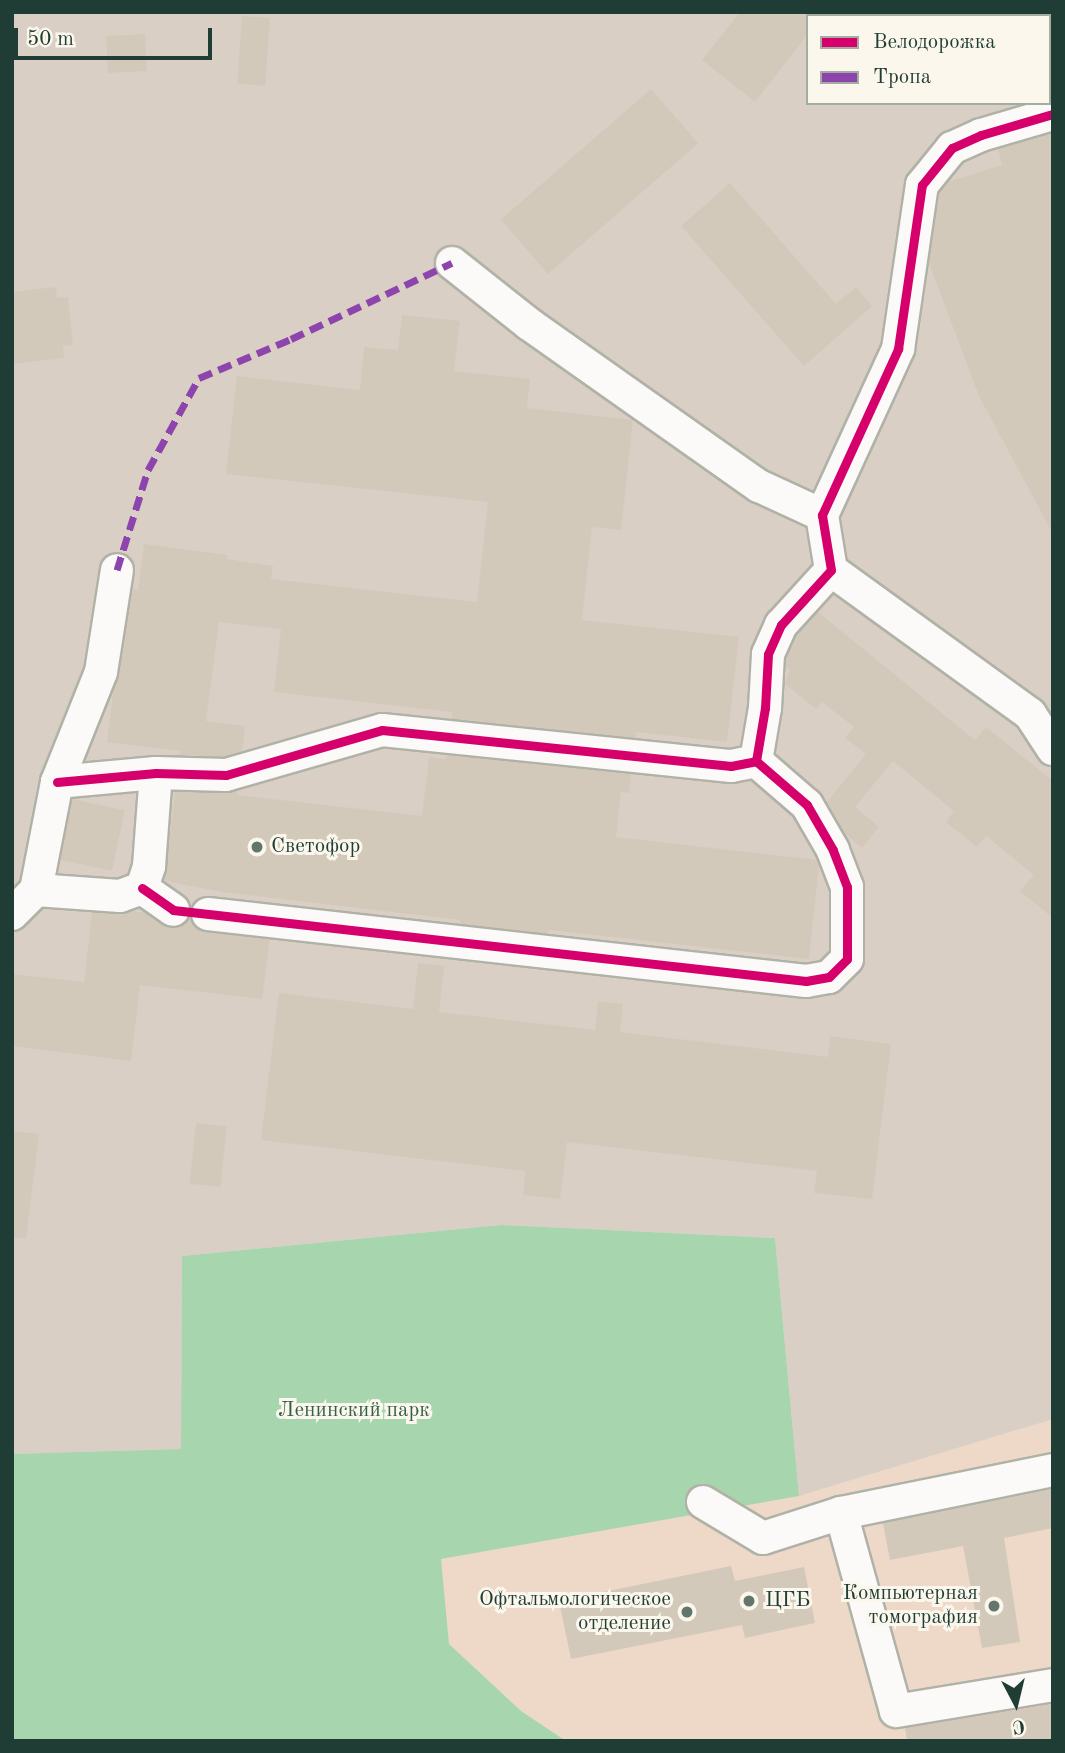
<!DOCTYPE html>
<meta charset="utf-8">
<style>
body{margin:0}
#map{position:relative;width:1065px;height:1753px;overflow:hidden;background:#e5e1d1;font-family:"Old Standard TT",serif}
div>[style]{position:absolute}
.built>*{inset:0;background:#eed9c8}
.industrial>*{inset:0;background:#dacfc5}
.green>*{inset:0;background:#a7d5ad}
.building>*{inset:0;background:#d3c9ba;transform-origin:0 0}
.roads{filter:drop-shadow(2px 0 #b1b2a7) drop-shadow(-2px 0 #b1b2a7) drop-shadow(0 2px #b1b2a7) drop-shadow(0 -2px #b1b2a7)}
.minor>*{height:32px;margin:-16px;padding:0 16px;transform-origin:16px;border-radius:16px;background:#fbfaf8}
.quiet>*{height:7px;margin-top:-3.5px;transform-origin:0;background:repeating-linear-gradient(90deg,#8e44ad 0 14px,transparent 0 21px)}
.cycleway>*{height:9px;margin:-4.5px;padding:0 4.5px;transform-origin:4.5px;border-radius:4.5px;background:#d6006c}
.dots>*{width:19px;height:19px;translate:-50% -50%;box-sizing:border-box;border:4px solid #fbf7ec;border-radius:50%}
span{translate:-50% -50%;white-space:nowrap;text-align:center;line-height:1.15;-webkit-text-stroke:6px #fbf7ec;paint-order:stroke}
.poi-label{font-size:21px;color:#1f3d34}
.left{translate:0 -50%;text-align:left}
.right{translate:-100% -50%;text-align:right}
.park-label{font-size:21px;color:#34604b}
.frame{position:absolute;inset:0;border:14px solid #1f3d34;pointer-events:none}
.legend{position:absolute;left:806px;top:14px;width:245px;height:91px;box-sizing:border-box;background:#fbf7ec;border:2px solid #a3ada2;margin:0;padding:9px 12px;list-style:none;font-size:21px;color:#1f3d34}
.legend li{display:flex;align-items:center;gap:14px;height:35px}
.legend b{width:35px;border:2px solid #a3ada2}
.north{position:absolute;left:981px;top:1669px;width:70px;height:70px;-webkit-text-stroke:5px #fbf7ec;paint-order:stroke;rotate:173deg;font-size:19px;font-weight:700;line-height:28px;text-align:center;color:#1f3d34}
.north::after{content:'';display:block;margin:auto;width:24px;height:32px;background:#1f3d34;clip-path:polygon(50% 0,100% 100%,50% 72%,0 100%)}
.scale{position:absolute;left:14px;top:28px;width:198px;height:32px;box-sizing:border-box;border:4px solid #1f3d34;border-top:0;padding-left:9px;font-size:21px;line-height:24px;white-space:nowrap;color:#1f3d34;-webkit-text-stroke:5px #fbf7ec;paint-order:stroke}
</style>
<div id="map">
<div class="built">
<i style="clip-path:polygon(1053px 1419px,1053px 1741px,566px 1741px,521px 1711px,449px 1644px,441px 1558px,799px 1496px)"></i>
</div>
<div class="industrial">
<i style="clip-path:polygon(evenodd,12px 12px,1053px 12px,1053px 1419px,799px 1496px,775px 1238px,501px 1225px,182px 1256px,181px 1449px,12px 1454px,12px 12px,808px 16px,1049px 16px,1049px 103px,808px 103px,808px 16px)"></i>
</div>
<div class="green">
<i style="clip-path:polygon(501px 1225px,775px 1238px,799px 1496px,441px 1559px,449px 1644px,521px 1711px,566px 1741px,12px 1741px,12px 1454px,181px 1449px,182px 1256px)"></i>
</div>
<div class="building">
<i style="clip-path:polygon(740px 12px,808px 12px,808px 34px,755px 102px,702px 60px)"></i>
<i style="left:242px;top:16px;width:28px;height:68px;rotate:4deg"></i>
<i style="left:145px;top:34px;width:37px;height:39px;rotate:87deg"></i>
<i style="left:651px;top:89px;width:72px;height:199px;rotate:49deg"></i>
<i style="clip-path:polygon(1053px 133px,1053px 534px,979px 396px,929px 263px,939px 193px,948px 182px,1002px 165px,998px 149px)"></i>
<i style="clip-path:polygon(730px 183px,836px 304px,856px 287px,872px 306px,804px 366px,681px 226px)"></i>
<i style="clip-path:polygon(56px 287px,57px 298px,68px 297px,73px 345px,63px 346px,64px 358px,12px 364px,12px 292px)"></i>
<i style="clip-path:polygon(402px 315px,460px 321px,454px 371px,530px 379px,527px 408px,633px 420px,621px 530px,592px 527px,582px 620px,739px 637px,727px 742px,636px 732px,635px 738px,451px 719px,452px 712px,274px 692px,281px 629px,219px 622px,206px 721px,245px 726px,242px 751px,224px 757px,179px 755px,180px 751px,107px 742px,113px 692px,119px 675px,133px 589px,138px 590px,144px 544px,228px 555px,227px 559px,273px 566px,271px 579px,477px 602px,488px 502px,226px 474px,237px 376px,360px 390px,364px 347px,398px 350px)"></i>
<i style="clip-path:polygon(818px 612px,975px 740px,986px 727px,1053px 781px,1053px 918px,1020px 891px,1034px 875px,986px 836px,977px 847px,946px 822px,954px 811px,893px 761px,855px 807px,879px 827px,862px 848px,845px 834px,827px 802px,866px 754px,845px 738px,854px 727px,822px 702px,816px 709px,785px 684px,790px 670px,786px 667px,786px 658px,797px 635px)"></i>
<i style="clip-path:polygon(446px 755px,631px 774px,629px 793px,621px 792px,616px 837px,817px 860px,819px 866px,809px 959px,549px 930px,548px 934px,460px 924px,460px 920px,222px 892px,165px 881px,175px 792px,237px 791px,237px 795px,422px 816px,429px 757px,446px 759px)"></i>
<i style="left:72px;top:799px;width:54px;height:62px;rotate:12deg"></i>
<i style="clip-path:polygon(132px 911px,145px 913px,171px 928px,181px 926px,191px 918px,197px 928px,205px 932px,270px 939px,262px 999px,140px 985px,131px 1061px,12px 1046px,12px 974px,84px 982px,92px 912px,119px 914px)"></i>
<i style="clip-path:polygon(418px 963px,444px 966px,439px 1012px,595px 1030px,598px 1001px,623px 1004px,620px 1032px,828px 1057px,830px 1036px,891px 1044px,872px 1199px,814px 1193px,817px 1171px,567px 1142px,560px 1199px,523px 1195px,526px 1171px,261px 1140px,279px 993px,413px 1009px)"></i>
<i style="left:196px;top:1123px;width:31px;height:61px;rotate:6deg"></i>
<i style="clip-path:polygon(12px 1131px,39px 1134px,26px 1238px,12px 1238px)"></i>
<i style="clip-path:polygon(1053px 1489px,1053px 1528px,1004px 1538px,1020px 1642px,982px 1648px,963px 1546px,890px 1560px,883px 1523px)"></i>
<i style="clip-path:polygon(731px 1566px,735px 1581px,804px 1567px,815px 1623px,745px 1638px,742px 1625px,571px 1659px,559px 1601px)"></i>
<i style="clip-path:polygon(1053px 1704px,1053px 1741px,907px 1741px,905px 1728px)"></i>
</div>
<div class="roads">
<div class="minor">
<i style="left:452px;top:263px;width:98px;rotate:38.4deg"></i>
<i style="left:529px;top:324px;width:281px;rotate:35.2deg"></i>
<i style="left:759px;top:486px;width:69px;rotate:24.7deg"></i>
<i style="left:831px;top:570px;width:246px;rotate:35.9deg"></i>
<i style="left:1030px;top:714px;width:42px;rotate:56.7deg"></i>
<i style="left:57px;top:782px;width:99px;rotate:-5.2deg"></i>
<i style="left:156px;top:773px;width:70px;rotate:1.6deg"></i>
<i style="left:226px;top:775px;width:162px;rotate:-16.1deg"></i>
<i style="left:382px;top:730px;width:351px;rotate:5.9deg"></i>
<i style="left:731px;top:766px;width:25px;rotate:-11deg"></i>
<i style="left:756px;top:761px;width:54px;rotate:-80.4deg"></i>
<i style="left:765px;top:708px;width:54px;rotate:-86.8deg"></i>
<i style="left:768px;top:654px;width:32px;rotate:-66deg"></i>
<i style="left:781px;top:625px;width:74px;rotate:-47.7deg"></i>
<i style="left:831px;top:570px;width:56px;rotate:-99.3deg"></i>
<i style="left:822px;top:515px;width:183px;rotate:-65.4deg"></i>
<i style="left:898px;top:349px;width:166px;rotate:-81.7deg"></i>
<i style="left:922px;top:185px;width:48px;rotate:-51deg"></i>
<i style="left:952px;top:148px;width:32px;rotate:-24deg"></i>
<i style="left:981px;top:135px;width:75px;rotate:-16.3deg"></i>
<i style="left:142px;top:888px;width:38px;rotate:35deg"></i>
<i style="left:36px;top:890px;width:84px;rotate:4.1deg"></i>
<i style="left:120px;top:896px;width:23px;rotate:-20deg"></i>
<i style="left:142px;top:888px;width:23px;rotate:-72deg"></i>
<i style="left:149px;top:866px;width:93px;rotate:-85.7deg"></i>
<i style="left:12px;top:914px;width:34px;rotate:-45deg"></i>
<i style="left:36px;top:890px;width:110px;rotate:-79deg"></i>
<i style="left:57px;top:782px;width:118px;rotate:-68.2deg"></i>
<i style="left:101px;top:672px;width:103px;rotate:-81.1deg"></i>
<i style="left:208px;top:914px;width:602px;rotate:6.39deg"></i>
<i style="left:806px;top:981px;width:23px;rotate:-10deg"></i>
<i style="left:829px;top:977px;width:25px;rotate:-45deg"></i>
<i style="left:847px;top:959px;width:72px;rotate:-90deg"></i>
<i style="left:847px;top:887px;width:40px;rotate:-111deg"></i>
<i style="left:833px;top:850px;width:52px;rotate:-120deg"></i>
<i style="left:807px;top:805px;width:67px;rotate:-139.2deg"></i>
<i style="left:1053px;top:1470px;width:216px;rotate:168.5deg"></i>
<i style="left:841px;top:1513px;width:205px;rotate:74.5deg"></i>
<i style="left:896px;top:1711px;width:159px;rotate:-9.4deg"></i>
<i style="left:703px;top:1502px;width:70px;rotate:31deg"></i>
<i style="left:763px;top:1538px;width:82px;rotate:-17.8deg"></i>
</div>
</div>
<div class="quiet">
<i style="left:117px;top:570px;width:105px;rotate:-72.8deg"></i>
<i style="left:148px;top:470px;width:105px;rotate:-61deg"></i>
<i style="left:199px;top:378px;width:100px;rotate:-23deg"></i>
<i style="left:291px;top:339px;width:178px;rotate:-25.3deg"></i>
</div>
<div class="cycleway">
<i style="left:57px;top:782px;width:99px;rotate:-5.2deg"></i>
<i style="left:156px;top:773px;width:70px;rotate:1.6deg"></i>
<i style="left:226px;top:775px;width:162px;rotate:-16.1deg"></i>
<i style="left:382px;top:730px;width:351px;rotate:5.9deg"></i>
<i style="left:731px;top:766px;width:25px;rotate:-11deg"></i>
<i style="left:756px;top:761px;width:54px;rotate:-80.4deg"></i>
<i style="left:765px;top:708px;width:54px;rotate:-86.8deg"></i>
<i style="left:768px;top:654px;width:32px;rotate:-66deg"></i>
<i style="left:781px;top:625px;width:74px;rotate:-47.7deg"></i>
<i style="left:831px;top:570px;width:56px;rotate:-99.3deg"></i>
<i style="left:822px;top:515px;width:183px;rotate:-65.4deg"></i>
<i style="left:898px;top:349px;width:166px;rotate:-81.7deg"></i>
<i style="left:922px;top:185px;width:48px;rotate:-51deg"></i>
<i style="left:952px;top:148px;width:32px;rotate:-24deg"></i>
<i style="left:981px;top:135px;width:75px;rotate:-16.3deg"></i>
<i style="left:142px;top:888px;width:38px;rotate:35deg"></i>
<i style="left:173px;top:910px;width:637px;rotate:6.4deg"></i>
<i style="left:806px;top:981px;width:23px;rotate:-10deg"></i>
<i style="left:829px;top:977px;width:25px;rotate:-45deg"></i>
<i style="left:847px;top:959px;width:72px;rotate:-90deg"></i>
<i style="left:847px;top:887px;width:40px;rotate:-111deg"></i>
<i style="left:833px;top:850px;width:52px;rotate:-120deg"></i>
<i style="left:807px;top:805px;width:67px;rotate:-139.2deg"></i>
</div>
<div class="dots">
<i style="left:257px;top:847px;background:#64766b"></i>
<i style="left:749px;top:1601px;background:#64766b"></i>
<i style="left:994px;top:1606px;background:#64766b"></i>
<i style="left:687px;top:1612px;background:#64766b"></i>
</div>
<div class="poi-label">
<span class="left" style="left:271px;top:847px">Светофор</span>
<span class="right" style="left:978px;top:1606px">Компьютерная<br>томография</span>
<span class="right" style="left:671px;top:1612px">Офтальмологическое<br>отделение</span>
<span class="left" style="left:765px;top:1601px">ЦГБ</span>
</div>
<div class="park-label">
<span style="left:354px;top:1411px">Ленинский парк</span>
</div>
<div class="frame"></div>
<ul class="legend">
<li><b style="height:9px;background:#d6006c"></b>Велодорожка</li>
<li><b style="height:9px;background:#8e44ad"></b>Тропа</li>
</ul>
<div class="north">С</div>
<div class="scale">50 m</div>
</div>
